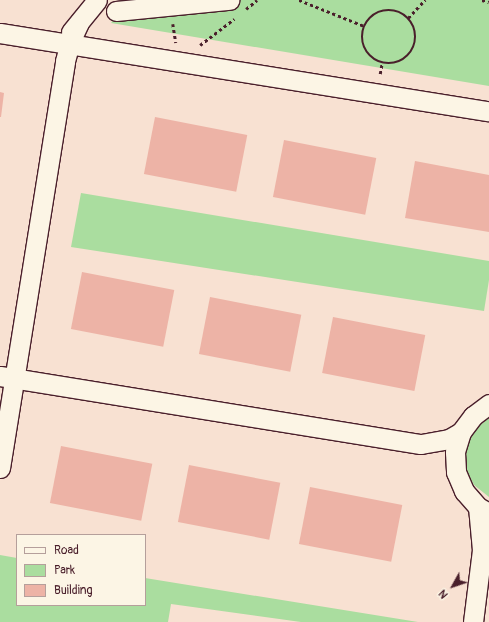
<!DOCTYPE html>
<style>
body{margin:0}
#map{position:relative;width:489px;height:622px;overflow:hidden;background:#fcf5e5;font-family:Pangolin,sans-serif}
div>[style]{position:absolute}
.built>*{inset:0;background:#f8e1d2}
.green>*{inset:0;background:#aadd9f}
.building>*{inset:0;background:#edb3a6;transform-origin:0 0}
.path>*{height:2.5px;margin-top:-1.25px;transform-origin:0;background:repeating-linear-gradient(90deg,#4a1f2b 0 3px,transparent 0 6px)}
.path>.ring{margin:-1.25px;padding:0;box-sizing:content-box;background:none;border:2.5px solid #4a1f2b;border-radius:50%}
.roads{filter:drop-shadow(1px 0 #4a1f2b) drop-shadow(-1px 0 #4a1f2b) drop-shadow(0 1px #4a1f2b) drop-shadow(0 -1px #4a1f2b)}
.street>*{height:19px;margin:-9.5px;padding:0 9.5px;transform-origin:9.5px;border-radius:9.5px;background:#fcf5e5}
span{translate:-50% -50%;white-space:nowrap;text-align:center;line-height:1.15;-webkit-text-stroke:4px #fcf5e5;paint-order:stroke}
.legend{position:absolute;left:16px;top:534px;width:130px;height:72px;box-sizing:border-box;background:#fcf5e5;border:1px solid #b59f9b;margin:0;padding:5px 7px;list-style:none;font-size:12px;color:#4a1f2b}
.legend li{display:flex;align-items:center;gap:8px;height:20px}
.legend b{width:20px;border:1px solid #b59f9b}
.north{position:absolute;left:433px;top:566px;width:40px;height:40px;-webkit-text-stroke:3px #fcf5e5;paint-order:stroke;rotate:230deg;font-size:11px;font-weight:700;line-height:16px;text-align:center;color:#4a1f2b}
.north::after{content:'';display:block;margin:auto;width:14px;height:18px;background:#4a1f2b;clip-path:polygon(50% 0,100% 100%,50% 72%,0 100%)}
</style>
<div id="map">
<div class="built">
<i style="clip-path:polygon(evenodd,0 0,489px 0,489px 622px,0 622px,0 0,17px 535px,145px 535px,145px 605px,17px 605px,17px 535px)"></i>
</div>
<div class="green">
<i style="clip-path:polygon(129px 0,489px 0,489px 86px,111px 23px)"></i>
<i style="clip-path:polygon(81px 193px,489px 261px,489px 280px,484px 311px,71px 247px)"></i>
<i style="clip-path:polygon(489px 418px,489px 497px,474px 485px,467px 472px,464px 457px,467px 442px,475px 429px)"></i>
<i style="clip-path:polygon(0 555px,17px 558px,17px 605px,145px 605px,145px 578px,418px 622px,301px 622px,171px 604px,168px 622px,0 622px)"></i>
</div>
<div class="building">
<i style="clip-path:polygon(0 92px,4px 93px,1px 117px,0 117px)"></i>
<i style="left:155px;top:117px;width:94px;height:58px;rotate:11deg"></i>
<i style="left:284px;top:140px;width:94px;height:58px;rotate:11deg"></i>
<i style="clip-path:polygon(415px 161px,489px 175px,489px 232px,405px 218px)"></i>
<i style="left:82px;top:272px;width:94px;height:58px;rotate:11deg"></i>
<i style="left:210px;top:297px;width:93px;height:58px;rotate:11deg"></i>
<i style="left:333px;top:317px;width:94px;height:57px;rotate:11deg"></i>
<i style="left:61px;top:446px;width:93px;height:58px;rotate:11deg"></i>
<i style="left:189px;top:465px;width:93px;height:58px;rotate:11deg"></i>
<i style="left:310px;top:487px;width:94px;height:58px;rotate:11deg"></i>
</div>
<div class="path">
<i style="left:299px;top:0;width:70px;rotate:21.8deg"></i>
<i style="left:482px;top:0;width:7px;rotate:16deg"></i>
<i style="left:246px;top:9px;width:14px;rotate:-39deg"></i>
<i class="ring" style="left:362px;top:10px;width:51.5px;height:51.5px"></i>
<i style="left:408px;top:18px;width:25px;rotate:-47deg"></i>
<i style="left:173px;top:24px;width:19px;rotate:81deg"></i>
<i style="left:200px;top:45px;width:43px;rotate:-37.4deg"></i>
<i style="left:380px;top:74px;width:11px;rotate:-80deg"></i>
</div>
<div class="roads">
<div class="street">
<i style="left:116px;top:11px;width:114px;rotate:-5.6deg"></i>
<i style="left:71px;top:32px;width:41px;rotate:-50.9deg"></i>
<i style="left:0;top:33px;width:495px;rotate:9.1deg"></i>
<i style="left:0;top:376px;width:426px;rotate:9.2deg"></i>
<i style="left:421px;top:444px;width:28px;rotate:-10deg"></i>
<i style="left:449px;top:439px;width:14px;rotate:-30deg"></i>
<i style="left:489px;top:404px;width:20px;rotate:143deg"></i>
<i style="left:473px;top:416px;width:20px;rotate:127deg"></i>
<i style="left:461px;top:432px;width:21px;rotate:107deg"></i>
<i style="left:455px;top:452px;width:20px;rotate:87deg"></i>
<i style="left:456px;top:472px;width:21px;rotate:67deg"></i>
<i style="left:464px;top:491px;width:21px;rotate:49deg"></i>
<i style="left:478px;top:507px;width:13px;rotate:29deg"></i>
<i style="left:0;top:468px;width:412px;rotate:-80.9deg"></i>
<i style="left:65px;top:61px;width:20px;rotate:-75deg"></i>
<i style="left:70px;top:42px;width:21px;rotate:-65deg"></i>
<i style="left:473px;top:622px;width:73px;rotate:-82.9deg"></i>
<i style="left:482px;top:550px;width:43px;rotate:-95.3deg"></i>
</div>
</div>
<ul class="legend">
<li><b style="height:5px;background:#fcf5e5"></b>Road</li>
<li><b style="height:11px;background:#aadd9f"></b>Park</li>
<li><b style="height:11px;background:#edb3a6"></b>Building</li>
</ul>
<div class="north">N</div>
</div>
